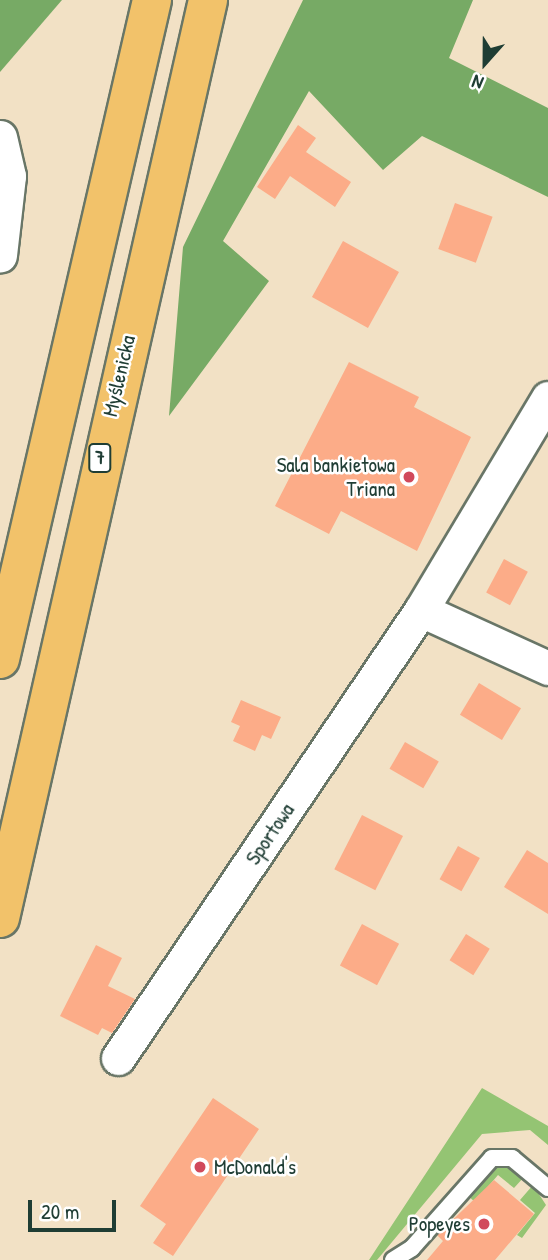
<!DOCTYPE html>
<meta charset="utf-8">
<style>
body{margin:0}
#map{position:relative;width:548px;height:1260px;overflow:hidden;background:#f2e1c5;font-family:"Patrick Hand",sans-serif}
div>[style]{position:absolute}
.green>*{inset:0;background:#94c473}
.forest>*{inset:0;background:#77aa65}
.building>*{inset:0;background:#fcac88;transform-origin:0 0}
.roads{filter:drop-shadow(2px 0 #697667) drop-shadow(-2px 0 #697667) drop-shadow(0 2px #697667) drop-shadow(0 -2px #697667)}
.service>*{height:16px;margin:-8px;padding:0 8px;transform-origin:8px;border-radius:8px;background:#fff}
.minor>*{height:33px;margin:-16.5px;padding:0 16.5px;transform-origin:16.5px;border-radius:16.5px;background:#fff}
.trunk>*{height:38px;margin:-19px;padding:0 19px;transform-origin:19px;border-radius:19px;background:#f2c26a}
.dots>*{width:19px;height:19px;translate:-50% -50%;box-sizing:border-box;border:4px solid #fff;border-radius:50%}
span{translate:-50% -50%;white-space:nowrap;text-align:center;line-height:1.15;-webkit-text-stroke:5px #fff;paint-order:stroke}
.shield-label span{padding:2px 5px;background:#fff;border:2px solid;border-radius:5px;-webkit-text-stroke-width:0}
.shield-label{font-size:19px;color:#1f3d34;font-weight:700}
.street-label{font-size:21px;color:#1f3d34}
.poi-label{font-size:21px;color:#1f3d34}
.right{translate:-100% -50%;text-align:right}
.left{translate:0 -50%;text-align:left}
.north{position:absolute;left:450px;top:28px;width:70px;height:70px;-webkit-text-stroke:5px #fff;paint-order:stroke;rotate:201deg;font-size:19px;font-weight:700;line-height:28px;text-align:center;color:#1f3d34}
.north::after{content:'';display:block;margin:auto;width:24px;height:32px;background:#1f3d34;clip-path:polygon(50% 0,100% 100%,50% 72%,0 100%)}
.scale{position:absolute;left:28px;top:1200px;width:88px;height:32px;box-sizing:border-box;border:4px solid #1f3d34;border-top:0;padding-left:9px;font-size:21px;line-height:24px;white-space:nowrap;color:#1f3d34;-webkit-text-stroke:5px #fff;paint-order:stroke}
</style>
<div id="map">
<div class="green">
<i style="clip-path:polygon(482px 1088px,548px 1126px,548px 1145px,530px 1130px,482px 1134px,377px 1260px,369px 1260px)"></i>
<i style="clip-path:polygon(510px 1167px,524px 1177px,514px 1188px,498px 1175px,475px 1202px,467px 1195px,494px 1168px)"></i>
<i style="clip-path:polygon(533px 1185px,546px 1205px,522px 1238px,517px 1235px,535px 1213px,520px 1200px)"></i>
</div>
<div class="forest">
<i style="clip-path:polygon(0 0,62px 0,0 72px)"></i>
<i style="clip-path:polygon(303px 0,473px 0,449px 58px,548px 108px,548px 197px,422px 136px,383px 170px,309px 91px,223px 241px,269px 281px,169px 416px,183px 247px)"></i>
</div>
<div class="building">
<i style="clip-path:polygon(298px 125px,316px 138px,306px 152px,351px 182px,335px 207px,290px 176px,275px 199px,257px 187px)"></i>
<i style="left:455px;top:203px;width:40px;height:49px;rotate:20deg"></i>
<i style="left:343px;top:241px;width:64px;height:64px;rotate:29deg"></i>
<i style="clip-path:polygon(349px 362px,419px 397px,414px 407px,471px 437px,417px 551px,341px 511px,329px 534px,275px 506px)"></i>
<i style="left:504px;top:559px;width:27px;height:38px;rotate:28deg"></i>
<i style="left:479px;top:683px;width:49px;height:37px;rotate:31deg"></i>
<i style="clip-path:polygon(241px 700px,281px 717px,271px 739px,262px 735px,255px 751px,233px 741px,240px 726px,231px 722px)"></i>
<i style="left:405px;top:742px;width:39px;height:31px;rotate:30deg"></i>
<i style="left:362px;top:815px;width:46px;height:61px;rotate:27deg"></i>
<i style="left:458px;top:846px;width:25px;height:38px;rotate:29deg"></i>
<i style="clip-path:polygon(527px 850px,548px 863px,548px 914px,504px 887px)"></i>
<i style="left:362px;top:924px;width:42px;height:47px;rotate:28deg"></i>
<i style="left:466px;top:934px;width:28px;height:31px;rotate:32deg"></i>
<i style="clip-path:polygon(96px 945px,122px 958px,108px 986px,135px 999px,112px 1033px,102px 1028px,98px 1035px,60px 1016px)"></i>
<i style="clip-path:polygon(213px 1098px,259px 1129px,173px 1256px,153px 1243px,166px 1224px,140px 1206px)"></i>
<i style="clip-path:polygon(494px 1180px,534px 1214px,495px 1260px,427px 1260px,443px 1241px,437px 1235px)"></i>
</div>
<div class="roads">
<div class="service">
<i style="left:393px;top:1260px;width:22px;rotate:-32deg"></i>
<i style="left:412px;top:1248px;width:120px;rotate:-48.4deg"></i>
<i style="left:492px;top:1158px;width:20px"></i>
<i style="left:512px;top:1158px;width:47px;rotate:39.8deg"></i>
</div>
<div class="minor">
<i style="left:0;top:137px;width:40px;rotate:77deg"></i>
<i style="left:9px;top:176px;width:80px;rotate:96.5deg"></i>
<i style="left:421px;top:610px;width:140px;rotate:24.5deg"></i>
<i style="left:118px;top:1058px;width:541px;rotate:-55.93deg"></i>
<i style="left:421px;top:610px;width:247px;rotate:-59.1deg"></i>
</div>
<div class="trunk">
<i style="left:0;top:659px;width:676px;rotate:-77.01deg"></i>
<i style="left:0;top:918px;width:941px;rotate:-77.23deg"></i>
</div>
</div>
<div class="dots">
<i style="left:409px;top:477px;background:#d1495b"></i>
<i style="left:200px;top:1167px;background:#d1495b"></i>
<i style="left:484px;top:1224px;background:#d1495b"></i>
</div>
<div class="shield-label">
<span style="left:100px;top:458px">7</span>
</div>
<div class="street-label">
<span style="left:119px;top:376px;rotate:-77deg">Myślenicka</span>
<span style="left:270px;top:834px;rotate:-56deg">Sportowa</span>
</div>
<div class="poi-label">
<span class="right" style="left:395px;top:477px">Sala bankietowa<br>Triana</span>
<span class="left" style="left:214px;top:1167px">McDonald's</span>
<span class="right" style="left:470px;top:1224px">Popeyes</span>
</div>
<div class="north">N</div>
<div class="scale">20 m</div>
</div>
